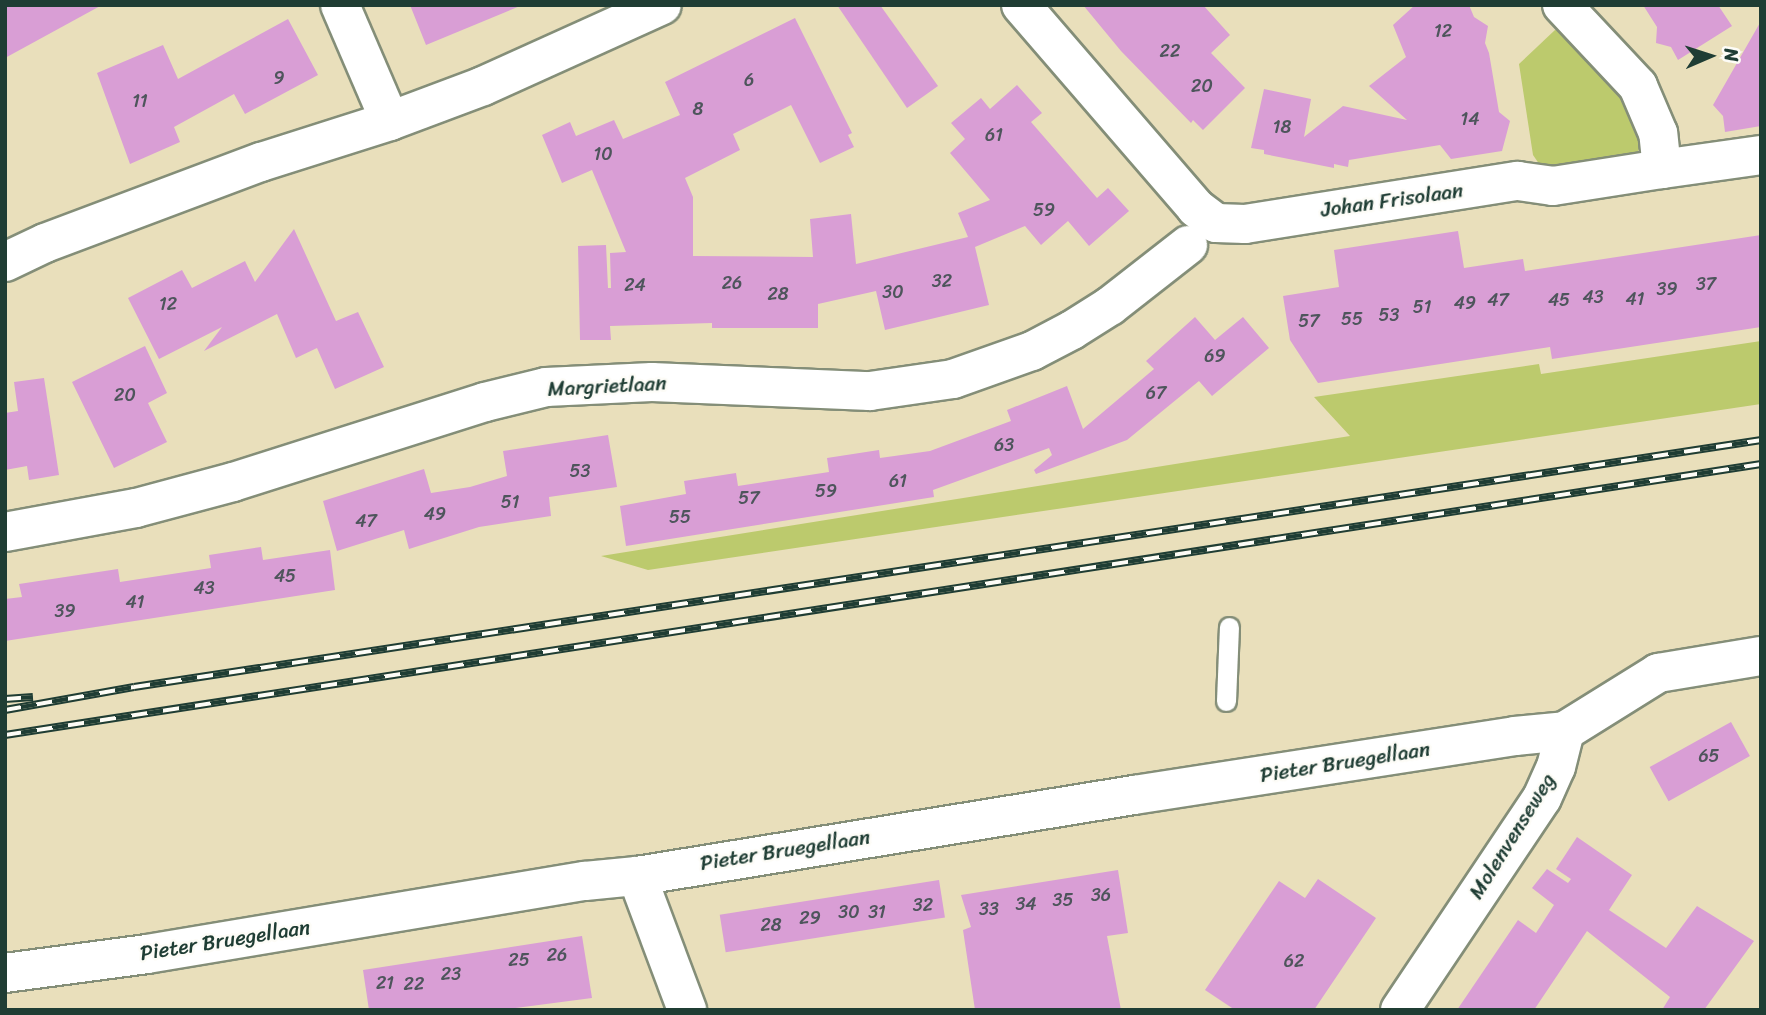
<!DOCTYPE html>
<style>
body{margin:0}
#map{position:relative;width:1766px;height:1015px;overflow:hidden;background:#e9dfbb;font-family:Sriracha,sans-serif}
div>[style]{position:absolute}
.green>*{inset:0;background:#bcca6d}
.building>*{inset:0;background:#d99ed5;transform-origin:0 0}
.roads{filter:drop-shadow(2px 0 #848e78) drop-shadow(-2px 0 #848e78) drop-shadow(0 2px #848e78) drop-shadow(0 -2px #848e78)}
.lane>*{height:19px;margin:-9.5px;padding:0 9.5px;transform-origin:9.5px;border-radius:9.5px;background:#fff}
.street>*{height:38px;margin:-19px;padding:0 19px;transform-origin:19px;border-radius:19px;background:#fff}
.rail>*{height:8px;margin-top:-4px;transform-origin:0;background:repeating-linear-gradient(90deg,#fdfcf7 0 16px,#1f3d34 0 32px);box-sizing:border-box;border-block:2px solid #1f3d34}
span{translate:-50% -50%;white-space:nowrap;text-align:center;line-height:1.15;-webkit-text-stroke:5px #fdfcf7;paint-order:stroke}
.number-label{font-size:18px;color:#4e555c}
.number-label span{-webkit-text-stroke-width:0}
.street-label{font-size:21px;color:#1f3d34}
.frame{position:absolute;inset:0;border:7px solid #1f3d34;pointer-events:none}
.north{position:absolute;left:1675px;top:21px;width:70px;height:70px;-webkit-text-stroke:5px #fdfcf7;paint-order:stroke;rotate:87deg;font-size:19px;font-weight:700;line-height:28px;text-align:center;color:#1f3d34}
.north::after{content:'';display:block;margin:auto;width:24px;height:32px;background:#1f3d34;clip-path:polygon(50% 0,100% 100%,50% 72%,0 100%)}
</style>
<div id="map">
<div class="green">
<i style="clip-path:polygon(1555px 30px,1561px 31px,1636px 113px,1643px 141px,1636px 155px,1544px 171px,1533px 155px,1519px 64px)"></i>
<i style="clip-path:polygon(1761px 341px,1761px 404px,648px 570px,601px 556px,1350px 436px,1314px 397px,1539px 364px,1541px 374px)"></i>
</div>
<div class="building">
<i style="clip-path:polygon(5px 5px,102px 5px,5px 58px)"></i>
<i style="clip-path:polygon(410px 5px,519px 5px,520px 6px,426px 45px)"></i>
<i style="clip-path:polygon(837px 5px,880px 5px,938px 86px,907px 108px)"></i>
<i style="clip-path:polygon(1083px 5px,1203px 5px,1230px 35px,1211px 53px,1245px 88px,1203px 130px,1193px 120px,1191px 123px,1121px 51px)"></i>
<i style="clip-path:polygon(1415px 5px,1469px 5px,1474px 17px,1488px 26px,1485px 43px,1489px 53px,1499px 112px,1510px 121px,1502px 151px,1451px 159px,1440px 145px,1349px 160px,1348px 167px,1334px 164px,1334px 168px,1264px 154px,1264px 150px,1251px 148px,1264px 89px,1311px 99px,1304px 137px,1343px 106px,1407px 120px,1369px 86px,1406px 57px,1393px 25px)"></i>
<i style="clip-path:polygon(1643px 5px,1718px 5px,1732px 26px,1678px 60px,1671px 47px,1656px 43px,1657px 27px)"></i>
<i style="clip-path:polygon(795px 18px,852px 133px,848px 135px,854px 147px,820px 163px,791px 105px,733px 134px,740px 150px,685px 178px,693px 197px,693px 256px,813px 257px,810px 219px,851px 214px,856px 264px,968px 237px,958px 213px,990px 200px,950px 153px,965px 139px,951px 123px,981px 98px,990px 109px,1017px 85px,1042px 113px,1031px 122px,1097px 198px,1108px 188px,1129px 211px,1089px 246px,1068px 221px,1041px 245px,1025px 226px,975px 247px,989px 305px,885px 330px,876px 291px,818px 304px,818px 328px,712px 328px,712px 323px,610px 326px,611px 340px,580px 340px,578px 246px,606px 245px,608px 288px,611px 288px,610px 253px,626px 252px,592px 170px,562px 183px,542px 135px,570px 122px,576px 136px,614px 120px,623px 139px,680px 115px,665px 82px)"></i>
<i style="clip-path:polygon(288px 19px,318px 75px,245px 114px,234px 94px,174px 127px,180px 142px,130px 164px,97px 73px,163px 45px,178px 79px)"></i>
<i style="clip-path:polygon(1761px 21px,1761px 126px,1725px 132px,1723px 116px,1713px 105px)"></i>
<i style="clip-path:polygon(294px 229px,336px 321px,358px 312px,384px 367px,335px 389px,317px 348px,296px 358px,277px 314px,204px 351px,222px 327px,159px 359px,128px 298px,182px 270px,192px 288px,245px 261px,255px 282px)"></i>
<i style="clip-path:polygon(1458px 231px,1464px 268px,1523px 259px,1525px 271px,1761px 235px,1761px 327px,1552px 359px,1550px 347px,1318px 383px,1290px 340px,1283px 296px,1339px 287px,1334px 250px)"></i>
<i style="clip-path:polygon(1195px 317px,1215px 340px,1243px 317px,1269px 348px,1212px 396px,1199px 381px,1127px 440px,1036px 474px,1034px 470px,1052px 455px,1049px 448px,933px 490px,934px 497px,626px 546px,620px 506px,686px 494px,684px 481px,736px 473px,738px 486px,829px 472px,827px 458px,879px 450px,880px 458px,930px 451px,1011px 421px,1007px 410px,1067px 386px,1083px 429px,1154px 369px,1146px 361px)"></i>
<i style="clip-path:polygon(145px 346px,167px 393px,148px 403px,167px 442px,114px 468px,72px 382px)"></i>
<i style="clip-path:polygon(44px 378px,59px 475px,29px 480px,27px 466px,5px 470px,5px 413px,18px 411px,14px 382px)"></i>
<i style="clip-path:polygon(608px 435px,617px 487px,549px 497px,551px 516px,479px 527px,409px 549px,404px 530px,337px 551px,323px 501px,424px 469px,431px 493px,470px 487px,507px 476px,503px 451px)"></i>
<i style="clip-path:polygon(261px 547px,263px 560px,330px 550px,335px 590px,5px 641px,5px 599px,22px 597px,19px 584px,118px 569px,120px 582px,211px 568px,209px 555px)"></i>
<i style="left:1731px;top:722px;width:39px;height:93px;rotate:61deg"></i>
<i style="clip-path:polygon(1577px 837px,1632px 875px,1609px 910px,1666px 948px,1697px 906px,1754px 941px,1704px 1010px,1662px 1010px,1670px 997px,1587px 931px,1534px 1010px,1457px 1010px,1518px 920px,1536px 933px,1554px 905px,1532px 888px,1547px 869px,1568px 883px,1571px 879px,1556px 869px)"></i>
<i style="clip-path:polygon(1118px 870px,1128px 933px,1107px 936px,1121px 1010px,975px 1010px,963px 930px,971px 927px,961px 895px)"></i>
<i style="clip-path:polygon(1318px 879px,1376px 918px,1314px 1010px,1235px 1010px,1205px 990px,1279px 881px,1305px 898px)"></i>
<i style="left:939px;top:880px;width:38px;height:222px;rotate:81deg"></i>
<i style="clip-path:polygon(582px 936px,592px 998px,500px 1010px,369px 1010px,363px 970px)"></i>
</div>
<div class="roads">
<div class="lane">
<i style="left:1226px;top:701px;width:74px;rotate:-87.7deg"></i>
</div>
<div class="street">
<i style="left:340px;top:5px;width:126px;rotate:66.7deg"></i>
<i style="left:1021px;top:5px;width:268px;rotate:49.2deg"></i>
<i style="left:1196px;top:208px;width:25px;rotate:37deg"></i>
<i style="left:1216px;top:223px;width:29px;rotate:2deg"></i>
<i style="left:1245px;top:224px;width:276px;rotate:-9deg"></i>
<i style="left:1518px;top:181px;width:35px;rotate:8deg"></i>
<i style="left:1553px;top:186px;width:110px;rotate:-8.9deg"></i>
<i style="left:1662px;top:169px;width:36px;rotate:-96deg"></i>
<i style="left:1658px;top:133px;width:51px;rotate:-113.1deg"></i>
<i style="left:1638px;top:86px;width:111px;rotate:-133.2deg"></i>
<i style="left:1662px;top:169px;width:100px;rotate:-8deg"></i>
<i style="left:5px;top:262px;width:44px;rotate:-25.4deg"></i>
<i style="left:45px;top:243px;width:231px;rotate:-20.6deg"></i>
<i style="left:261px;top:162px;width:135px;rotate:-17.6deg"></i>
<i style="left:390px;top:121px;width:99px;rotate:-20.6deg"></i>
<i style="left:483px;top:86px;width:196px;rotate:-24.3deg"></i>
<i style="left:5px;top:532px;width:133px;rotate:-10.4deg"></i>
<i style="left:136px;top:508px;width:100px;rotate:-15deg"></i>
<i style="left:233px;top:482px;width:264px;rotate:-17.6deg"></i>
<i style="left:485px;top:402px;width:63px;rotate:-13.8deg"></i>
<i style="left:546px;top:387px;width:106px;rotate:-2.7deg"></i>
<i style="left:652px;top:382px;width:218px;rotate:2.4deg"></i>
<i style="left:870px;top:391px;width:84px;rotate:-8.2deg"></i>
<i style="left:953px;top:379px;width:84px;rotate:-19.5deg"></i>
<i style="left:1032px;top:351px;width:45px;rotate:-27.7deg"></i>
<i style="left:1072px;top:330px;width:45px;rotate:-32.3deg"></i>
<i style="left:1110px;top:306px;width:99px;rotate:-38deg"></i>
<i style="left:637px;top:876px;width:143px;rotate:69.5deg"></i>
<i style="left:5px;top:973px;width:143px;rotate:-7.6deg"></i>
<i style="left:147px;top:954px;width:444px;rotate:-9.5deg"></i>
<i style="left:585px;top:881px;width:52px;rotate:-5.5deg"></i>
<i style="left:637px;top:876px;width:504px;rotate:-9.26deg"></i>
<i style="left:1134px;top:795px;width:386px;rotate:-8.8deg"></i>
<i style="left:1515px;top:736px;width:50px;rotate:-5.7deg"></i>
<i style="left:1400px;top:1010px;width:255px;rotate:-56.2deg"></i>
<i style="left:1542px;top:798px;width:34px;rotate:-66deg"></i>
<i style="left:1556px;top:767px;width:37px;rotate:-76deg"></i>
<i style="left:1565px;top:731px;width:110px;rotate:-31.9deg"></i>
<i style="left:1658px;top:673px;width:104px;rotate:-9.4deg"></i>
</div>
</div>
<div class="rail">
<i style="left:5px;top:699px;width:28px;rotate:-4deg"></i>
<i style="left:5px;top:710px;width:131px;rotate:-10.1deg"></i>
<i style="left:134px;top:687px;width:1646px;rotate:-8.63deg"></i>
<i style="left:5px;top:735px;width:1777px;rotate:-8.77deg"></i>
</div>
<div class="number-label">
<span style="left:1443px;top:31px">12</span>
<span style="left:1170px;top:51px">22</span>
<span style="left:279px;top:78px">9</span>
<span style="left:749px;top:80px">6</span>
<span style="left:1202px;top:86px">20</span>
<span style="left:140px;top:101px">11</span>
<span style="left:698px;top:109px">8</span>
<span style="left:1470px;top:119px">14</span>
<span style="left:1282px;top:127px">18</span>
<span style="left:994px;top:135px">61</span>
<span style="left:603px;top:154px">10</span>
<span style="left:1044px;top:210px">59</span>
<span style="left:942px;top:281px">32</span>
<span style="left:732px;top:283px">26</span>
<span style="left:1706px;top:284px">37</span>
<span style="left:635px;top:285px">24</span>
<span style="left:1667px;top:289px">39</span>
<span style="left:893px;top:292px">30</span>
<span style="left:778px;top:294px">28</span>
<span style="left:1593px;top:297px">43</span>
<span style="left:1635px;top:299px">41</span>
<span style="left:1498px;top:300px">47</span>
<span style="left:1559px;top:300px">45</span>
<span style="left:1465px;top:303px">49</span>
<span style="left:168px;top:304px">12</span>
<span style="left:1422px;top:307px">51</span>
<span style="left:1389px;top:315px">53</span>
<span style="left:1352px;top:319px">55</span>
<span style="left:1309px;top:321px">57</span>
<span style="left:1215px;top:356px">69</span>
<span style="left:1156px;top:393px">67</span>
<span style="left:125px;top:395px">20</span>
<span style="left:1004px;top:445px">63</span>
<span style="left:580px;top:471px">53</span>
<span style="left:898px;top:481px">61</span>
<span style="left:826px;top:491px">59</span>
<span style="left:749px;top:498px">57</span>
<span style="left:510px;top:502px">51</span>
<span style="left:435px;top:514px">49</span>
<span style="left:680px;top:517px">55</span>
<span style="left:366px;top:521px">47</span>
<span style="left:285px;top:576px">45</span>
<span style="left:204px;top:588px">43</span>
<span style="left:135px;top:602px">41</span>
<span style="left:65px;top:611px">39</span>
<span style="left:1709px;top:756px">65</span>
<span style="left:1101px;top:895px">36</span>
<span style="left:1063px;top:900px">35</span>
<span style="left:1026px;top:904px">34</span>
<span style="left:923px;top:905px">32</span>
<span style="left:989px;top:909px">33</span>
<span style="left:849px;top:912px">30</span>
<span style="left:877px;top:912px">31</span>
<span style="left:810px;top:918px">29</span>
<span style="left:771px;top:925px">28</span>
<span style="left:557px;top:955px">26</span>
<span style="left:519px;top:960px">25</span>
<span style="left:1294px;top:961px">62</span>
<span style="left:451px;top:974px">23</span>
<span style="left:385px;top:983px">21</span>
<span style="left:414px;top:984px">22</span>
</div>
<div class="street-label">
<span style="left:1392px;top:200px;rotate:-8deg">Johan Frisolaan</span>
<span style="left:607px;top:386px;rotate:-3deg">Margrietlaan</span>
<span style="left:1345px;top:762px;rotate:-9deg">Pieter Bruegellaan</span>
<span style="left:1512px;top:836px;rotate:-58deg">Molenvenseweg</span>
<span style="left:785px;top:850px;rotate:-9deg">Pieter Bruegellaan</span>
<span style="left:225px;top:940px;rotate:-9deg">Pieter Bruegellaan</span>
</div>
<div class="frame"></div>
<div class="north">N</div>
</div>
